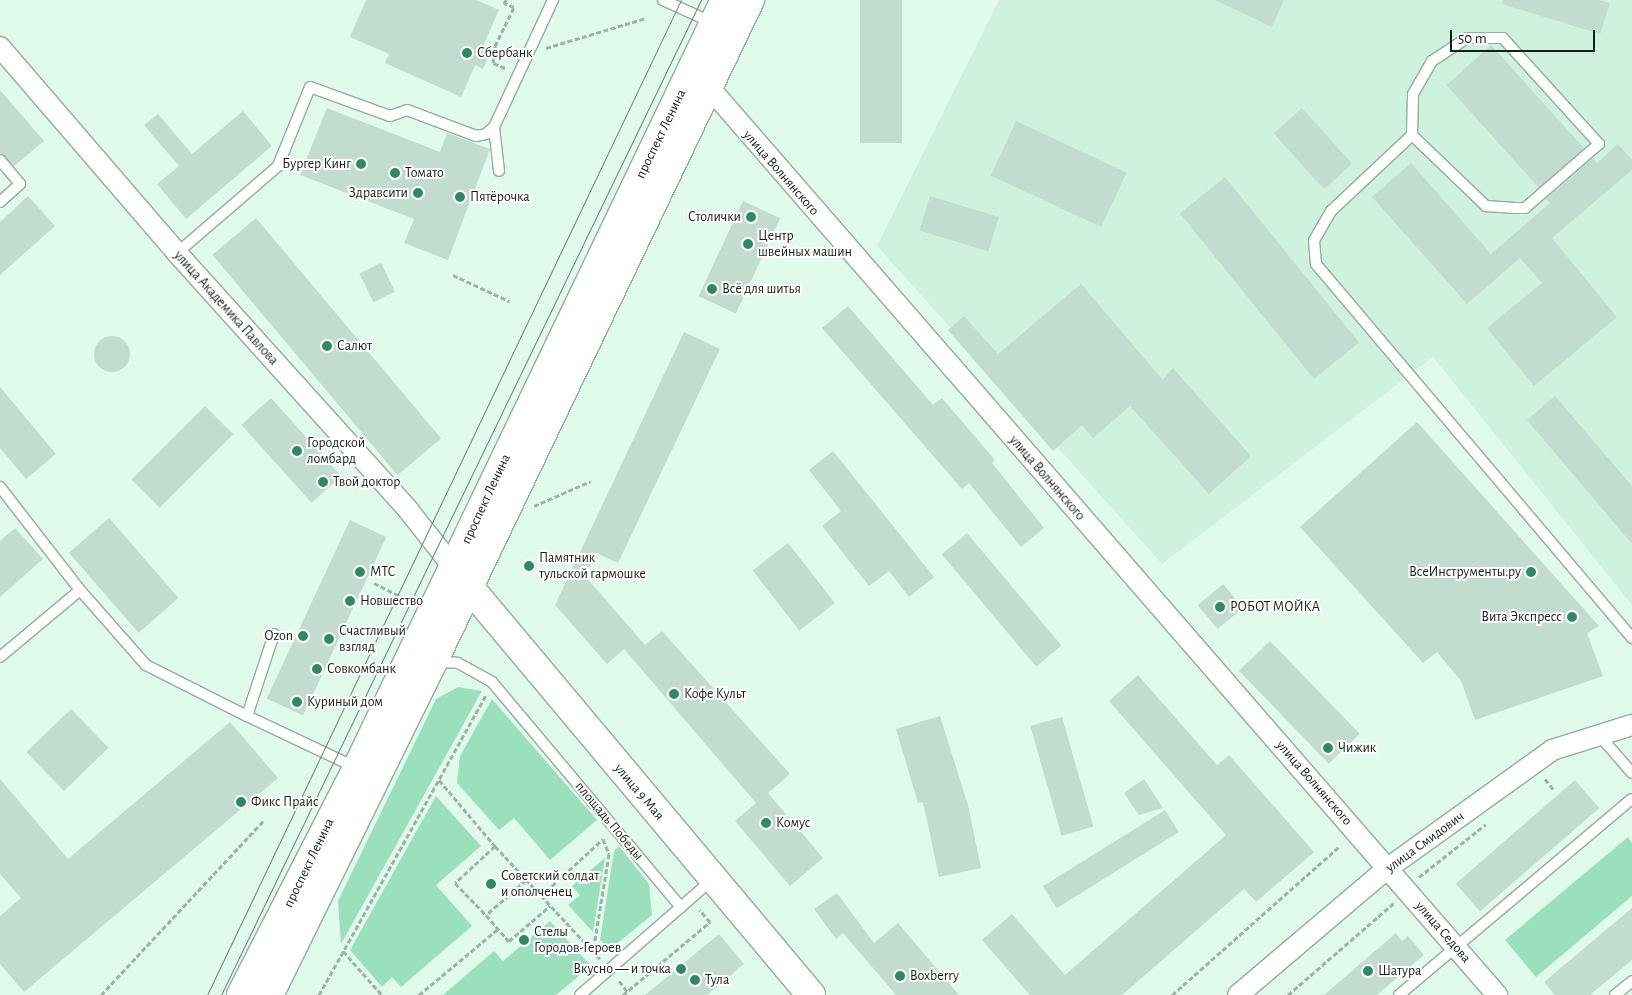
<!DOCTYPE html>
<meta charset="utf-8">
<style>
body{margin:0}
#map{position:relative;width:1632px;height:995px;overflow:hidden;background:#e0fbec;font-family:"Alegreya Sans",sans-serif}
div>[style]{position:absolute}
.built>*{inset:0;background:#cff2df}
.green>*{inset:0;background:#9be0bd}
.building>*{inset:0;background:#c2ddcf;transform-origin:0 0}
.round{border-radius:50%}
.path>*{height:3px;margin-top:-1.5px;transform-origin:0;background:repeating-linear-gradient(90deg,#9db3a7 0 5px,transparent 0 7.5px)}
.roads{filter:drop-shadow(1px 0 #93ad9f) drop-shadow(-1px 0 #93ad9f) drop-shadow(0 1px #93ad9f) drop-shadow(0 -1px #93ad9f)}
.lane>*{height:10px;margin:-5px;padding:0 5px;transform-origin:5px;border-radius:5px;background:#fff}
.street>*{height:20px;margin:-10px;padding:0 10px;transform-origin:10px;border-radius:10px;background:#fff}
.primary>*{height:28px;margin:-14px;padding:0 14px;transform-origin:14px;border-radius:14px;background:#fff}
.tram>*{height:1px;margin:-0.5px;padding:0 0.5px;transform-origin:0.5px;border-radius:0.5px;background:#6f8177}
.dots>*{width:14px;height:14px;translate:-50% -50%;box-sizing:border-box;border:2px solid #fff;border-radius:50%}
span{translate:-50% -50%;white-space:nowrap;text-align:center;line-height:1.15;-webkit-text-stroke:4px #fff;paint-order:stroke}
.poi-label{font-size:14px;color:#151f1a}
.left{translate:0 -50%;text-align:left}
.right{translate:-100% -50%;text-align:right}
.street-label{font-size:14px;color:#151f1a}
.scale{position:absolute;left:1450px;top:30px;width:145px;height:22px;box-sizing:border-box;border:2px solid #151f1a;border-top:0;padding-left:6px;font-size:15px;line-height:18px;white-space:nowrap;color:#151f1a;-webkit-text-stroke:4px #fff;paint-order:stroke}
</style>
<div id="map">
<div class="built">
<i style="clip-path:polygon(999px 0,1632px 0,1632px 605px,1433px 357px,1162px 564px,877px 246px)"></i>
</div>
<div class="green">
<i style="clip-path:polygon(458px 687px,482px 691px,341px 944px,338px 901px,436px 699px)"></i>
<i style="clip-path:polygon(492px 699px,597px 820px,550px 860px,514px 818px,499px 830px,457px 783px,460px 756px)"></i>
<i style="clip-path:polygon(436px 796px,481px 846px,436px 885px,472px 926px,401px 987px,392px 977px,382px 987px,350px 950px)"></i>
<i style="clip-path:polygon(1628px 837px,1632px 843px,1632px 896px,1536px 977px,1505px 940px)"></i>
<i style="clip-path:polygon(619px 846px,649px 884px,652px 915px,609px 950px,600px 940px,614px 851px)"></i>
<i style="clip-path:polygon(605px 858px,593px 932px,568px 905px,580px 895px,572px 886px)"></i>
<i style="clip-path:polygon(550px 921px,591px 966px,556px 995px,443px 995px,494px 951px,503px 961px)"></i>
</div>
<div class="building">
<i style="clip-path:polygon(366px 0,476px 0,499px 10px,483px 46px,491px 50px,483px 69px,475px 65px,461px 97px,385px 63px,389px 54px,350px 37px)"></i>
<i style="left:860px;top:0;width:42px;height:143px"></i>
<i style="clip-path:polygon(1215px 0,1284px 0,1272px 27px)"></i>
<i style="clip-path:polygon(1503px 0,1599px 0,1610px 3px,1600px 34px,1502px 4px)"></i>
<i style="left:1491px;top:45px;width:139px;height:60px;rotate:48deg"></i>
<i style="clip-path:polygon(0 90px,44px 141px,14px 166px,0 153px)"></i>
<i style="clip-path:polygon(327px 108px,440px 152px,447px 133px,490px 149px,448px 260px,404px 243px,414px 219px,300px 175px)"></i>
<i style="left:1302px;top:108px;width:75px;height:38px;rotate:48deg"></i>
<i style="clip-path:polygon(243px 111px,272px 146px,186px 219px,157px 184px,179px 166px,144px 125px,158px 114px,192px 154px)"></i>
<i style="left:1016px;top:121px;width:122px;height:60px;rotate:25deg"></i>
<i style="clip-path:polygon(1618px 144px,1632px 160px,1632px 170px,1552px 238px,1617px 317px,1534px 386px,1487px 328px,1542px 283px,1520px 258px,1467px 304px,1372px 197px,1411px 163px,1491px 254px,1550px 203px,1546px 199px,1593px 158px,1597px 163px)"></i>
<i style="left:1225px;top:177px;width:213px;height:58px;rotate:51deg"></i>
<i style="clip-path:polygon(28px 196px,55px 226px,0 275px,0 222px)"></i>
<i style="left:930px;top:196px;width:72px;height:36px;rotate:17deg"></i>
<i style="left:743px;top:201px;width:41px;height:105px;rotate:25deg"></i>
<i style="left:256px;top:218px;width:288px;height:57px;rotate:50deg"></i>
<i style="left:381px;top:263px;width:32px;height:24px;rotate:64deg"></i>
<i style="clip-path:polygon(1081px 284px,1163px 380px,1173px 368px,1251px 456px,1209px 494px,1130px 406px,1093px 438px,1082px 425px,1053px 451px,948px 330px,964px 316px,998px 354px)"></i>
<i style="clip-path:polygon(848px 306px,933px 405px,942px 398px,995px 460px,992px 463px,1044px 528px,1021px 547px,969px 483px,962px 489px,822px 328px)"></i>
<i style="clip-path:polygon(684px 332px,720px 349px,618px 563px,596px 553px,585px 576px,645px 645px,662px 631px,790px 774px,768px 793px,823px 858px,790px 886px,735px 821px,756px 803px,624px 649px,607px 664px,555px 605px)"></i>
<i class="round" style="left:94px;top:336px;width:36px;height:36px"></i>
<i style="clip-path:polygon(0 387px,56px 454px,26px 479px,0 448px)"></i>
<i style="clip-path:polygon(1555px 396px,1632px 486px,1632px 544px,1527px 420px)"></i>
<i style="left:271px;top:398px;width:105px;height:40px;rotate:48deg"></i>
<i style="left:205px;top:406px;width:40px;height:104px;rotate:45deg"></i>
<i style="clip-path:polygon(1417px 422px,1599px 626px,1587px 633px,1603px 676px,1475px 720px,1461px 681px,1437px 652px,1423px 663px,1300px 527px)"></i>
<i style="clip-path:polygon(833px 451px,934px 577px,909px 597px,889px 571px,869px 586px,822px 526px,841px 511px,809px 470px)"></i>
<i style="left:109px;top:518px;width:106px;height:53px;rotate:49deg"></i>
<i style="left:350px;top:520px;width:40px;height:197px;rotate:25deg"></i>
<i style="clip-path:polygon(15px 528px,43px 559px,0 597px,0 541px)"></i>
<i style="left:967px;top:533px;width:147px;height:33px;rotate:50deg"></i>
<i style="left:788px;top:543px;width:76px;height:45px;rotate:52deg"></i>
<i style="left:1223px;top:584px;width:31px;height:33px;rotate:50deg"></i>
<i style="left:1270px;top:641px;width:129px;height:43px;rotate:46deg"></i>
<i style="clip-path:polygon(1138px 675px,1217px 765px,1229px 755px,1314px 852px,1256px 902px,1244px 889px,1122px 995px,1030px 995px,982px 940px,1012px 914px,1065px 975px,1226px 835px,1109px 701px)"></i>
<i style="left:71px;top:709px;width:54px;height:62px;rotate:46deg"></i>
<i style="clip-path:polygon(940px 716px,968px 805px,981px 868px,939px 877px,923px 802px,918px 803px,896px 729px)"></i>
<i style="left:1062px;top:717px;width:114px;height:33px;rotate:74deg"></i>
<i style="clip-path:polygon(230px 722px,278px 778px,24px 992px,0 964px,0 916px,21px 898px,0 874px,0 779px,68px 859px)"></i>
<i style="clip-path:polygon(1144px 779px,1163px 808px,1139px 815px,1124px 793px)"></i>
<i style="left:1575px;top:780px;width:37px;height:158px;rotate:49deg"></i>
<i style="left:1165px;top:810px;width:26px;height:144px;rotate:58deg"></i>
<i style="clip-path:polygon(837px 893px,874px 943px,898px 923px,959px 995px,896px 995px,843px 933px,836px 939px,814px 909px)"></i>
<i style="clip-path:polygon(1632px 908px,1632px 960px,1590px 995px,1555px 995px,1544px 982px)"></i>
<i style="clip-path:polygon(1396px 933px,1402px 941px,1408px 936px,1424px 955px,1377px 995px,1324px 995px)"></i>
<i style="clip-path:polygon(719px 934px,744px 964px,707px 995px,645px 995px)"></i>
</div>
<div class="path">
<i style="left:546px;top:48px;width:104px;rotate:-16.7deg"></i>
<i style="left:505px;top:68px;width:13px;rotate:-157deg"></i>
<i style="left:493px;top:63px;width:17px;rotate:-83deg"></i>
<i style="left:495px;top:46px;width:43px;rotate:-64deg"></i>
<i style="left:514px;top:7px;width:11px;rotate:-158deg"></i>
<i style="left:504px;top:3px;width:4px;rotate:-56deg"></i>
<i style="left:453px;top:275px;width:62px;rotate:24.9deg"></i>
<i style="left:534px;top:506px;width:62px;rotate:-23.7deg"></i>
<i style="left:374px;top:583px;width:42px;rotate:26.6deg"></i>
<i style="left:1545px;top:779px;width:14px;rotate:51deg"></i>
<i style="left:439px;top:780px;width:87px;rotate:49.7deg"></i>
<i style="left:495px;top:846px;width:54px;rotate:137.2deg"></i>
<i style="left:455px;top:883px;width:45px;rotate:45.9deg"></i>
<i style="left:495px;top:846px;width:154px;rotate:47.1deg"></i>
<i style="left:1419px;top:877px;width:85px;rotate:-38.3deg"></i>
<i style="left:526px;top:880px;width:53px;rotate:138.8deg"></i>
<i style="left:486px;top:915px;width:35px;rotate:49deg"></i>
<i style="left:509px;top:941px;width:54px;rotate:-40.5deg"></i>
<i style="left:541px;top:896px;width:84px;rotate:-42.6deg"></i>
<i style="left:603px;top:839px;width:16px;rotate:68deg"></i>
<i style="left:609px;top:854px;width:99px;rotate:99.3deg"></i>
<i style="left:343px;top:951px;width:59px;rotate:48.4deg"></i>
<i style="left:619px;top:981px;width:13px;rotate:51deg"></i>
<i style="left:101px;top:995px;width:238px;rotate:-47deg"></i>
<i style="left:319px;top:995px;width:343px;rotate:-60.9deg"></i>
<i style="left:419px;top:995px;width:103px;rotate:-39.9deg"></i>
<i style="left:623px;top:995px;width:114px;rotate:-40deg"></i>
<i style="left:710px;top:922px;width:16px;rotate:-130deg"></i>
<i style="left:1172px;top:995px;width:225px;rotate:-41.6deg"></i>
<i style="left:1288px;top:995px;width:140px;rotate:-41deg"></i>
</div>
<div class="roads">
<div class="lane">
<i style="left:663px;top:0;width:55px;rotate:24.7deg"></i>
<i style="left:494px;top:127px;width:44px;rotate:83.5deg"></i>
<i style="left:1412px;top:135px;width:103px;rotate:43.8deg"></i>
<i style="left:1486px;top:206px;width:26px;rotate:4deg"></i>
<i style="left:1512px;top:208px;width:13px"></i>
<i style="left:1525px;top:208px;width:98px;rotate:-40.9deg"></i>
<i style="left:1599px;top:144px;width:143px;rotate:-132.2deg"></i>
<i style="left:1503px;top:38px;width:36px;rotate:180deg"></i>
<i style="left:1467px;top:38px;width:42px;rotate:146.7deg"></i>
<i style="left:1432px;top:61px;width:38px;rotate:120deg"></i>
<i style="left:1413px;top:94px;width:41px;rotate:91.4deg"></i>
<i style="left:1412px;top:135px;width:111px;rotate:136.8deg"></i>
<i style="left:1331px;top:211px;width:34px;rotate:120deg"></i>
<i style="left:1314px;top:241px;width:23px;rotate:85deg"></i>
<i style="left:1316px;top:264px;width:490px;rotate:49.8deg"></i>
<i style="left:0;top:160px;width:31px;rotate:50deg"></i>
<i style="left:20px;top:184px;width:27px;rotate:138deg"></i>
<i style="left:177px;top:253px;width:133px;rotate:-40.7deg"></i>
<i style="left:278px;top:166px;width:85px;rotate:-67.9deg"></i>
<i style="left:310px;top:87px;width:85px;rotate:19.9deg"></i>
<i style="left:390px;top:116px;width:18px;rotate:-19deg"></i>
<i style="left:407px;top:110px;width:74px;rotate:20.6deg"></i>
<i style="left:476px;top:136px;width:10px;rotate:-11deg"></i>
<i style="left:486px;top:134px;width:11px;rotate:-41deg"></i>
<i style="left:494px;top:127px;width:140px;rotate:-65.1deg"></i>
<i style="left:0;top:487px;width:130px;rotate:52.2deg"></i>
<i style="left:80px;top:590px;width:100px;rotate:48.7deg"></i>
<i style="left:146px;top:665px;width:113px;rotate:26.8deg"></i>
<i style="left:274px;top:634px;width:86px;rotate:108.2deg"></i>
<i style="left:247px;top:716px;width:119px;rotate:25.3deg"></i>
<i style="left:0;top:657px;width:104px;rotate:-39.9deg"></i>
<i style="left:435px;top:662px;width:23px;rotate:2deg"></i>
<i style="left:458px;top:663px;width:39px;rotate:29deg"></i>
<i style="left:492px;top:682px;width:294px;rotate:50deg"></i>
<i style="left:1599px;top:735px;width:50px;rotate:49deg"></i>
<i style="left:580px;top:995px;width:176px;rotate:-41.1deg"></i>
<i style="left:1399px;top:995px;width:304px;rotate:-40.1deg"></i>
<i style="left:1615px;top:995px;width:22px;rotate:-39deg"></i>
</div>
<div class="street">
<i style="left:0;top:47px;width:272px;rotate:49.3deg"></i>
<i style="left:177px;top:253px;width:347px;rotate:48deg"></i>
<i style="left:409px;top:511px;width:73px;rotate:51.7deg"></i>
<i style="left:708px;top:86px;width:1204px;rotate:49.04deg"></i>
<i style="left:1238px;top:995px;width:197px;rotate:-40.3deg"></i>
<i style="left:1388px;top:868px;width:202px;rotate:-35.7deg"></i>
<i style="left:1552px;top:750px;width:84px;rotate:-17.4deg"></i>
</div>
<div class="primary">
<i style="left:459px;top:575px;width:548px;rotate:50.03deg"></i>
<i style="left:241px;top:995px;width:255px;rotate:-62.9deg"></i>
<i style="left:357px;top:768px;width:852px;rotate:-64.4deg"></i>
<i style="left:269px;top:995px;width:371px;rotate:-63.8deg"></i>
<i style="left:433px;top:662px;width:734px;rotate:-64.41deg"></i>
</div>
</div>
<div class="tram">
<i style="left:207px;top:995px;width:1102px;rotate:-64.53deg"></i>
<i style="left:221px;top:995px;width:1105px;rotate:-64.25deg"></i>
</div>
<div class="dots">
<i style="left:467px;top:53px;background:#2c8b64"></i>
<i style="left:361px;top:164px;background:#2c8b64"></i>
<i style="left:395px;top:173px;background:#2c8b64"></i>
<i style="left:418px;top:193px;background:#2c8b64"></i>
<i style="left:460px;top:197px;background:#2c8b64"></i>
<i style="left:751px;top:217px;background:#2c8b64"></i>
<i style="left:748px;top:244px;background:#2c8b64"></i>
<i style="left:712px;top:289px;background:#2c8b64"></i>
<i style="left:327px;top:346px;background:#2c8b64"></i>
<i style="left:297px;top:451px;background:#2c8b64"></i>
<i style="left:323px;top:482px;background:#2c8b64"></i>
<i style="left:529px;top:566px;background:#2c8b64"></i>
<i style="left:360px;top:572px;background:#2c8b64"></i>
<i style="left:1531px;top:572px;background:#2c8b64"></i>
<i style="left:350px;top:601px;background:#2c8b64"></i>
<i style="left:1220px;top:607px;background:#2c8b64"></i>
<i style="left:1572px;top:617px;background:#2c8b64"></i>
<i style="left:303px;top:636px;background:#2c8b64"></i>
<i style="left:329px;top:639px;background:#2c8b64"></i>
<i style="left:317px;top:669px;background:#2c8b64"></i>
<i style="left:674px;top:694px;background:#2c8b64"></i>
<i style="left:297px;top:702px;background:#2c8b64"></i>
<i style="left:1328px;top:748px;background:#2c8b64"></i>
<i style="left:241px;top:802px;background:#2c8b64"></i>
<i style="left:766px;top:823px;background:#2c8b64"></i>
<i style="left:491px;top:884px;background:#2c8b64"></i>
<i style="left:524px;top:940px;background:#2c8b64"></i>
<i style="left:681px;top:969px;background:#2c8b64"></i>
<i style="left:1368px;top:971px;background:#2c8b64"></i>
<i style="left:900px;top:976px;background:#2c8b64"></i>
<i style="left:695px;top:980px;background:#2c8b64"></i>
</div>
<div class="poi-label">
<span class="left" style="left:477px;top:53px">Сбербанк</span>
<span class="right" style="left:351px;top:164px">Бургер Кинг</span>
<span class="left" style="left:405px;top:173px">Томато</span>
<span class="right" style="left:408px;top:193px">Здравсити</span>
<span class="left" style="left:470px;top:197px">Пятёрочка</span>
<span class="right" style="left:741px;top:217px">Столички</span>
<span class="left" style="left:758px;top:244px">Центр<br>швейных машин</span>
<span class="left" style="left:722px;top:289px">Всё для шитья</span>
<span class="left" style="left:337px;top:346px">Салют</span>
<span class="left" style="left:307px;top:451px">Городской<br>ломбард</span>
<span class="left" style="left:333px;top:482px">Твой доктор</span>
<span class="left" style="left:539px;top:566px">Памятник<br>тульской гармошке</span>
<span class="left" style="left:370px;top:572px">МТС</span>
<span class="right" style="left:1521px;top:572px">ВсеИнструменты.ру</span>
<span class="left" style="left:360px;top:601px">Новшество</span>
<span class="left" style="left:1230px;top:607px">РОБОТ МОЙКА</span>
<span class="right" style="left:1562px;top:617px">Вита Экспресс</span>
<span class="left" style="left:339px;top:639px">Счастливый<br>взгляд</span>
<span class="right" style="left:293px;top:636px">Ozon</span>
<span class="left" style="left:327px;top:669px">Совкомбанк</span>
<span class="left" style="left:684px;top:694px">Кофе Культ</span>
<span class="left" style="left:307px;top:702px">Куриный дом</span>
<span class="left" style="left:1338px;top:748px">Чижик</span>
<span class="left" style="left:251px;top:802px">Фикс Прайс</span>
<span class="left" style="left:776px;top:823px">Комус</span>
<span class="left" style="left:501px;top:884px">Советский солдат<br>и ополченец</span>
<span class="left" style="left:534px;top:940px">Стелы<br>Городов-Героев</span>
<span class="right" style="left:671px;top:969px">Вкусно — и точка</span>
<span class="left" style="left:1378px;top:971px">Шатура</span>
<span class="left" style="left:910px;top:976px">Boxberry</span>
<span class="left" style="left:705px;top:980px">Тула</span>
</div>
<div class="street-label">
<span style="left:661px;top:134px;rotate:-64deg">проспект Ленина</span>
<span style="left:781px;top:173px;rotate:49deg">улица Волнянского</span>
<span style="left:226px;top:308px;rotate:48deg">улица Академика Павлова</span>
<span style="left:1047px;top:478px;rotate:49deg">улица Волнянского</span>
<span style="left:486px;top:499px;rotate:-65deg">проспект Ленина</span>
<span style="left:1314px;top:783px;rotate:49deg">улица Волнянского</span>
<span style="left:639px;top:792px;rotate:50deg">улица 9 Мая</span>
<span style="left:609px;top:821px;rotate:50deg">площадь Победы</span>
<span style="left:1425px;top:842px;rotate:-36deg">улица Смидович</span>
<span style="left:309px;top:863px;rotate:-64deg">проспект Ленина</span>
<span style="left:1443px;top:932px;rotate:49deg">улица Седова</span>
</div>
<div class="scale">50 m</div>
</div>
